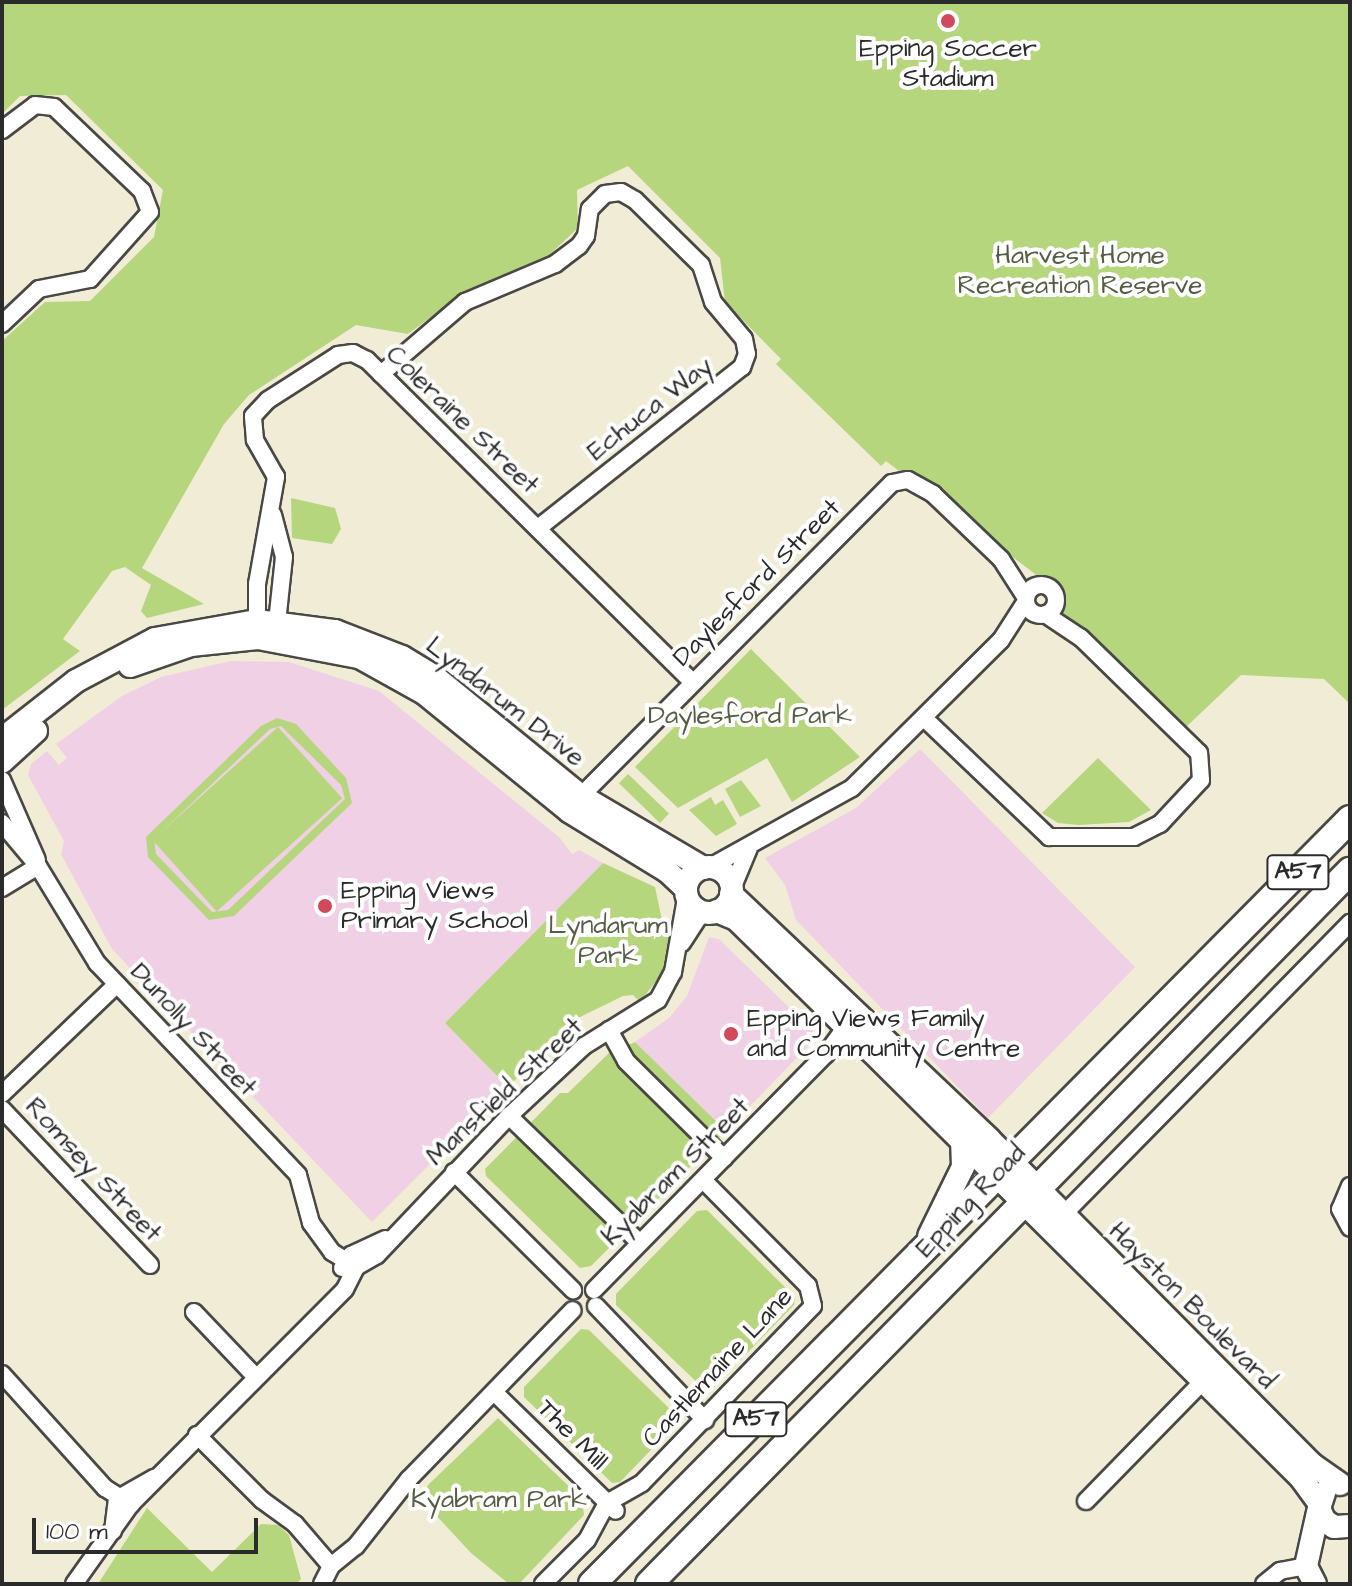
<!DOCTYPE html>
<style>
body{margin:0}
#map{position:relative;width:1352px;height:1586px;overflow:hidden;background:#f1ecd6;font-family:"Architects Daughter",sans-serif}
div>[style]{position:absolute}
.built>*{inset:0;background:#f0d0e4}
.green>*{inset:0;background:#b6d67d;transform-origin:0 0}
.roads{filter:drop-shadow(2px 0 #494845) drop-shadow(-2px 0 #494845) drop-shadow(0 2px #494845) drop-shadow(0 -2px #494845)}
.minor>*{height:16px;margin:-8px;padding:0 8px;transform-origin:8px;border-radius:8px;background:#fff}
.minor>.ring{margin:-8px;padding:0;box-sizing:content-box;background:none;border:16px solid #fff;border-radius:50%}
.tertiary>*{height:22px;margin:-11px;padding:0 11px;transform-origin:11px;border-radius:11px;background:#fff}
.tertiary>.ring{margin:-11px;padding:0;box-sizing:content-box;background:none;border:22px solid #fff;border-radius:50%}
.primary>*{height:26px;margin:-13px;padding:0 13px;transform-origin:13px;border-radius:13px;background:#fff}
.dots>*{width:22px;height:22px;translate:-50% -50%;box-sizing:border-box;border:4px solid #fff;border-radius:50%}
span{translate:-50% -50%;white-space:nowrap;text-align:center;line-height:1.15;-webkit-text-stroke:8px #fff;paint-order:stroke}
.shield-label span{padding:2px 6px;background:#fff;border:2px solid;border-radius:6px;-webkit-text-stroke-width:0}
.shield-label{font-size:24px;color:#2b2b2b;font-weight:700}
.poi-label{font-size:26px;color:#2b2b2b}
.left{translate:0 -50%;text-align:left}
.park-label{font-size:26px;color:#555e44}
.street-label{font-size:26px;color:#2b2b2b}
.frame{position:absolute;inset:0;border:4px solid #2b2b2b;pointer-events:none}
.scale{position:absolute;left:32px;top:1518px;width:226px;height:36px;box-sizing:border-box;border:4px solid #2b2b2b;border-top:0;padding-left:10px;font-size:24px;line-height:28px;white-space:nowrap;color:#2b2b2b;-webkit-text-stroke:6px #fff;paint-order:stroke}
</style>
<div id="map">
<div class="built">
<i style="clip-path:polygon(231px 661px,289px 662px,379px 691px,560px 838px,572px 854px,579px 850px,603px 863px,445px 1023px,508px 1087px,452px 1134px,455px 1139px,372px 1222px,112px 949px,61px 854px,64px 841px,28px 775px,31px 764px,47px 751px,59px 765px,67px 758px,56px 744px,122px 696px,161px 677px)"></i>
<i style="clip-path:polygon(920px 749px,1135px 967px,988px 1118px,796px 920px,785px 885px,765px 858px,856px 808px)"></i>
<i style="clip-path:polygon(709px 937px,719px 939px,813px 1031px,813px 1041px,726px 1131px,635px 1042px,669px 1018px,687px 996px)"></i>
</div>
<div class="green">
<i style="clip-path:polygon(2px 2px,1350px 2px,1350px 704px,1324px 679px,1241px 675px,1186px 727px,1056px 608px,1057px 595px,1039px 577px,886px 461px,881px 466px,776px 364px,781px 359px,725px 302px,720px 258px,628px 166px,577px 190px,578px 228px,548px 256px,467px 290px,408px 334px,356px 325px,249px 395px,224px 424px,142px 568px,204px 604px,147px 618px,141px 611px,151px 585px,125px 567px,112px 571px,63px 639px,80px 651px,2px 710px,2px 341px,45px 302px,90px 301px,154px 237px,163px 190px,66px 95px,20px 96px,2px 114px)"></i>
<i style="clip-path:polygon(291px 498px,335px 508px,341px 529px,332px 544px,292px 538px)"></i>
<i style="clip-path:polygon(751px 649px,860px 757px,792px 802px,767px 758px,678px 808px,635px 767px)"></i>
<i style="clip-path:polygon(evenodd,277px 718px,296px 724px,346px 778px,352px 803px,234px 916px,209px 920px,148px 857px,146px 837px,261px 726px,277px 718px,281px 726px,341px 785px,345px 799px,228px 910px,212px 912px,156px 854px,154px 839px,270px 729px,281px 726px)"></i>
<i style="left:278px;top:727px;width:96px;height:169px;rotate:48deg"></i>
<i style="clip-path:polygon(1098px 758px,1151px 810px,1129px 822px,1079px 825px,1058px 823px,1042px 813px)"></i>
<i style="left:628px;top:774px;width:57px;height:13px;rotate:44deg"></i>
<i style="clip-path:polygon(741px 780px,761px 806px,740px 817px,725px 789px)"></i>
<i style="clip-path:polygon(711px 797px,715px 805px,723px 800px,737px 824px,716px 836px,689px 810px)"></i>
<i style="clip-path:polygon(603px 863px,655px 887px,662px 920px,670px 930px,662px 973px,640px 1002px,633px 995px,623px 996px,578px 1018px,508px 1087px,445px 1023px)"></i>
<i style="clip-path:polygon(635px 1042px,726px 1131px,591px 1266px,580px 1268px,486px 1176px,485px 1169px,560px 1093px,568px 1093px,609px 1053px)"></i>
<i style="clip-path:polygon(707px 1210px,795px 1297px,794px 1305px,712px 1389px,704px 1389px,616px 1305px,616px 1294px,697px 1211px)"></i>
<i style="clip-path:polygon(581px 1329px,589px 1330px,676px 1415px,677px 1423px,620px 1482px,612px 1483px,524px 1397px,524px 1387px)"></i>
<i style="clip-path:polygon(498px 1418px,582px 1499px,584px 1515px,519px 1584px,509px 1584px,471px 1553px,422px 1500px,428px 1485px)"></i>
<i style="clip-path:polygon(147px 1508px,212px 1572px,261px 1524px,278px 1525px,289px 1535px,301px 1579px,296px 1584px,98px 1584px)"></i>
</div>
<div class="roads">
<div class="minor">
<i style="left:2px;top:130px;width:41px;rotate:-37.1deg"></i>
<i style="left:35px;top:105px;width:19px;rotate:6deg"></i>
<i style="left:54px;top:107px;width:122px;rotate:43.7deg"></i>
<i style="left:142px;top:191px;width:22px;rotate:69deg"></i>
<i style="left:150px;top:212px;width:90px;rotate:131.8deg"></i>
<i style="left:90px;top:279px;width:52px;rotate:168.9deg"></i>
<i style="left:39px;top:289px;width:51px;rotate:136.6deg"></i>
<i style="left:381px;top:374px;width:111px;rotate:-40.6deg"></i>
<i style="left:465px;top:302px;width:98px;rotate:-22.9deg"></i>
<i style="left:555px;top:264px;width:30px;rotate:-37deg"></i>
<i style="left:579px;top:246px;width:12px;rotate:-55deg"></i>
<i style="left:586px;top:236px;width:27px;rotate:-82deg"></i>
<i style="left:590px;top:209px;width:21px;rotate:-45deg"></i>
<i style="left:605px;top:194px;width:16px;rotate:-7deg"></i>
<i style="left:621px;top:192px;width:16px;rotate:30deg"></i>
<i style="left:635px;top:200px;width:93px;rotate:44.6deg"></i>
<i style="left:701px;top:265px;width:39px;rotate:72deg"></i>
<i style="left:713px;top:302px;width:48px;rotate:50deg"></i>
<i style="left:744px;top:339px;width:15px;rotate:79deg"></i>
<i style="left:747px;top:354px;width:14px;rotate:111deg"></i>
<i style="left:742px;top:367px;width:260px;rotate:141.7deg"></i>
<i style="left:273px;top:515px;width:43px;rotate:75.3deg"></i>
<i style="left:284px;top:557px;width:65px;rotate:96.1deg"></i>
<i class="ring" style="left:1026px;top:585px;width:14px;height:14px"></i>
<i style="left:257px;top:621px;width:37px;rotate:-90deg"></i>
<i style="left:257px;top:584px;width:109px;rotate:-79.9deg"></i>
<i style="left:276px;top:477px;width:43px;rotate:-119.6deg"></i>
<i style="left:255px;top:440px;width:24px;rotate:-95deg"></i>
<i style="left:253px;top:416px;width:22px;rotate:-47deg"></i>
<i style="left:268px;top:400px;width:83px;rotate:-32.7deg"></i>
<i style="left:338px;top:355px;width:15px;rotate:-8deg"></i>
<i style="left:353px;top:353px;width:16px;rotate:27deg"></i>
<i style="left:367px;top:360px;width:458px;rotate:44.7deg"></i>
<i style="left:924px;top:718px;width:173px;rotate:43.6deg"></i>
<i style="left:1049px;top:837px;width:85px"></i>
<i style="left:1134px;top:837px;width:29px;rotate:-27deg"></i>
<i style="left:1160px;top:824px;width:60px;rotate:-47deg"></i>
<i style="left:1201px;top:780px;width:27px;rotate:-94deg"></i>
<i style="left:1199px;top:753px;width:165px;rotate:-135.7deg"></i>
<i style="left:1081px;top:638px;width:43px;rotate:-146.3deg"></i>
<i style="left:2px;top:780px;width:87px;rotate:66.4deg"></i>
<i style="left:581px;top:796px;width:441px;rotate:-45.2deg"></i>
<i style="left:892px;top:483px;width:16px;rotate:-11deg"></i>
<i style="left:908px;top:480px;width:29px;rotate:29deg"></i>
<i style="left:933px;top:494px;width:94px;rotate:43.7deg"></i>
<i style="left:1001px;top:559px;width:46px;rotate:57.3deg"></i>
<i style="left:2px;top:823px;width:56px;rotate:50.1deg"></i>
<i style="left:38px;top:866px;width:114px;rotate:58.7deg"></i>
<i style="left:97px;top:963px;width:292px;rotate:46.5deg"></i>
<i style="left:298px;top:1175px;width:50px;rotate:74.8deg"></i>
<i style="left:311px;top:1223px;width:36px;rotate:54deg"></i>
<i style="left:332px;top:1252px;width:28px;rotate:32deg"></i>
<i style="left:710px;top:867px;width:162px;rotate:-29.1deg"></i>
<i style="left:852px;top:788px;width:210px;rotate:-44.8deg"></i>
<i style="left:1001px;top:640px;width:46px;rotate:-57.3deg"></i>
<i style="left:2px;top:888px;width:42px;rotate:-31.4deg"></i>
<i style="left:732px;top:889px;width:44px;rotate:-67.5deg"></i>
<i style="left:682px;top:943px;width:31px;rotate:-57deg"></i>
<i style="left:699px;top:917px;width:12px;rotate:-24deg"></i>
<i style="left:609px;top:1030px;width:35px;rotate:61deg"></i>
<i style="left:626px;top:1061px;width:138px;rotate:44.7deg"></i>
<i style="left:2px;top:1094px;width:159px;rotate:-43.7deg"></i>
<i style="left:2px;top:1109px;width:215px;rotate:46.5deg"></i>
<i style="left:509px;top:1116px;width:182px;rotate:44.1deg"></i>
<i style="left:454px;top:1172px;width:168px;rotate:44.8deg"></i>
<i style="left:1350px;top:1186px;width:25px;rotate:113deg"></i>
<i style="left:1340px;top:1209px;width:21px;rotate:62deg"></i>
<i style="left:1062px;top:1216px;width:411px;rotate:-45.5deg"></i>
<i style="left:342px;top:1268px;width:16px;rotate:-55deg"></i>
<i style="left:351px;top:1255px;width:38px;rotate:-25deg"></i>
<i style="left:594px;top:1290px;width:331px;rotate:-45.5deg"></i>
<i style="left:826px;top:1054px;width:32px;rotate:-54deg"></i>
<i style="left:596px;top:1306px;width:158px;rotate:46.3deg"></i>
<i style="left:194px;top:1312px;width:88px;rotate:46.4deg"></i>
<i style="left:2px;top:1374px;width:154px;rotate:47.9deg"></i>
<i style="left:105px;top:1488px;width:31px;rotate:32deg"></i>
<i style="left:494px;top:1392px;width:170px;rotate:44.3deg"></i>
<i style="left:197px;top:1435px;width:92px;rotate:45deg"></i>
<i style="left:262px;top:1500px;width:41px;rotate:36deg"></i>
<i style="left:295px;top:1524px;width:55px;rotate:49.4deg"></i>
<i style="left:1086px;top:1501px;width:168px;rotate:-45.7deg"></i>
<i style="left:113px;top:1531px;width:32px;rotate:-83deg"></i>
<i style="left:117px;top:1499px;width:43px;rotate:-29.6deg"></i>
<i style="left:74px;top:1584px;width:98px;rotate:-54.5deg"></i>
<i style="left:131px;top:1504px;width:303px;rotate:-45.1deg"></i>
<i style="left:345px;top:1289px;width:25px;rotate:-63deg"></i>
<i style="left:356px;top:1267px;width:24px;rotate:-30deg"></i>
<i style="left:377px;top:1255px;width:192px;rotate:-46.5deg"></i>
<i style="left:509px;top:1116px;width:103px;rotate:-43deg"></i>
<i style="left:584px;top:1046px;width:87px;rotate:-31.9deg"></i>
<i style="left:658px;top:1000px;width:32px;rotate:-62deg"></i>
<i style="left:673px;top:972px;width:80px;rotate:-80deg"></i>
<i style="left:322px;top:1584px;width:20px;rotate:-63deg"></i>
<i style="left:331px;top:1566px;width:32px;rotate:-39deg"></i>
<i style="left:356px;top:1546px;width:85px;rotate:-51.7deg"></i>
<i style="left:409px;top:1479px;width:235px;rotate:-45.9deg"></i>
<i style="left:543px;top:1584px;width:62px;rotate:-45deg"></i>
<i style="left:587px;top:1540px;width:42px;rotate:-61.6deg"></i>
<i style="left:607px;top:1503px;width:40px;rotate:-29.7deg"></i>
<i style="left:642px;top:1483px;width:246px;rotate:-46deg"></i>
<i style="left:813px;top:1306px;width:21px;rotate:-104deg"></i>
<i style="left:808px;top:1286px;width:149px;rotate:-134.7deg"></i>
<i style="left:1264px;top:1584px;width:21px;rotate:-39deg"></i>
<i style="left:1280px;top:1571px;width:26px;rotate:-11deg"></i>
</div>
<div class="tertiary">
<i style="left:130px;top:666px;width:65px;rotate:-19deg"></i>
<i style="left:191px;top:645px;width:67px;rotate:-6deg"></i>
<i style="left:258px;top:638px;width:103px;rotate:10.7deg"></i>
<i style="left:359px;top:657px;width:74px;rotate:29deg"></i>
<i style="left:424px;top:693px;width:187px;rotate:39.1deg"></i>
<i style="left:569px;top:811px;width:115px;rotate:31.5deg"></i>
<i style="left:667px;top:871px;width:26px;rotate:43deg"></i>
<i style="left:2px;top:739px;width:94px;rotate:-38.1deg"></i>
<i style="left:76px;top:681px;width:89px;rotate:-28deg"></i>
<i style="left:155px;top:639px;width:104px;rotate:-10deg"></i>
<i style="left:257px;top:621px;width:79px;rotate:7.3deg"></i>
<i style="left:335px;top:631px;width:72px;rotate:21.2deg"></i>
<i style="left:402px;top:657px;width:39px;rotate:31deg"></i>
<i style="left:435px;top:677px;width:188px;rotate:39.2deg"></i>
<i style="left:581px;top:796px;width:142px;rotate:30.5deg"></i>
<i style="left:2px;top:762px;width:46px;rotate:-42.4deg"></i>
<i class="ring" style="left:686px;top:867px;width:24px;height:24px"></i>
<i style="left:731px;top:894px;width:356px;rotate:43.5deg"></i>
<i style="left:989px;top:1139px;width:460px;rotate:45.2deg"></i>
<i style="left:1313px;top:1465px;width:33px;rotate:35deg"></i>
<i style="left:717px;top:911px;width:21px;rotate:23deg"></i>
<i style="left:736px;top:919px;width:189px;rotate:44.4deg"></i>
<i style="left:871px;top:1051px;width:606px;rotate:44.8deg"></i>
<i style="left:1301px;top:1478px;width:31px;rotate:54deg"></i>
<i style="left:929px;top:1236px;width:77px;rotate:-63.8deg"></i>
<i style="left:963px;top:1167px;width:26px;rotate:-92deg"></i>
<i style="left:1324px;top:1493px;width:16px;rotate:108deg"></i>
<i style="left:1319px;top:1508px;width:13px;rotate:67deg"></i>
<i style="left:1324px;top:1520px;width:12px;rotate:35deg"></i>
<i style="left:1334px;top:1527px;width:16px;rotate:-4deg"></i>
<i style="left:1315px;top:1584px;width:20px;rotate:-117deg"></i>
<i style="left:1306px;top:1566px;width:59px;rotate:-77.4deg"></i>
</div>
<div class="primary">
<i style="left:592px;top:1584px;width:1077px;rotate:-45.26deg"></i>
<i style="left:649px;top:1584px;width:1000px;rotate:-45.49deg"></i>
</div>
</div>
<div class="dots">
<i style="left:948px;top:21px;background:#d1495b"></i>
<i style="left:325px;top:906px;background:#d1495b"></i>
<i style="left:731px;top:1034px;background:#d1495b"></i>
</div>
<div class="shield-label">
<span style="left:1298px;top:872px">A57</span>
<span style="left:756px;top:1419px">A57</span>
</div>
<div class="poi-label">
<span style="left:948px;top:64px">Epping Soccer<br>Stadium</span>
<span class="left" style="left:341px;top:906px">Epping Views<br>Primary School</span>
<span class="left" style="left:747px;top:1034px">Epping Views Family<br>and Community Centre</span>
</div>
<div class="park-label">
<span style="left:1080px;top:271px">Harvest Home<br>Recreation Reserve</span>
<span style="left:750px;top:716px">Daylesford Park</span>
<span style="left:608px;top:941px">Lyndarum<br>Park</span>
<span style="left:499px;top:1500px">Kyabram Park</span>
</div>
<div class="street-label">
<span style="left:650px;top:409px;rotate:-38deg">Echuca Way</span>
<span style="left:462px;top:420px;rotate:44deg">Coleraine Street</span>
<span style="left:757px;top:583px;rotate:-45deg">Daylesford Street</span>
<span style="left:505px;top:702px;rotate:38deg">Lyndarum Drive</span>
<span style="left:193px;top:1030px;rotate:47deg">Dunolly Street</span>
<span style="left:505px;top:1092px;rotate:-43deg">Mansfield Street</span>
<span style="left:93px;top:1170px;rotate:47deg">Romsey Street</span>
<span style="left:676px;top:1172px;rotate:-45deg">Kyabram Street</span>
<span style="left:971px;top:1201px;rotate:-46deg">Epping Road</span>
<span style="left:1192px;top:1306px;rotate:45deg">Hayston Boulevard</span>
<span style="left:718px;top:1368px;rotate:-47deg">Castlemaine Lane</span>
<span style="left:572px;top:1435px;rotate:45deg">The Mill</span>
</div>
<div class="frame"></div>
<div class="scale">100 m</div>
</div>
